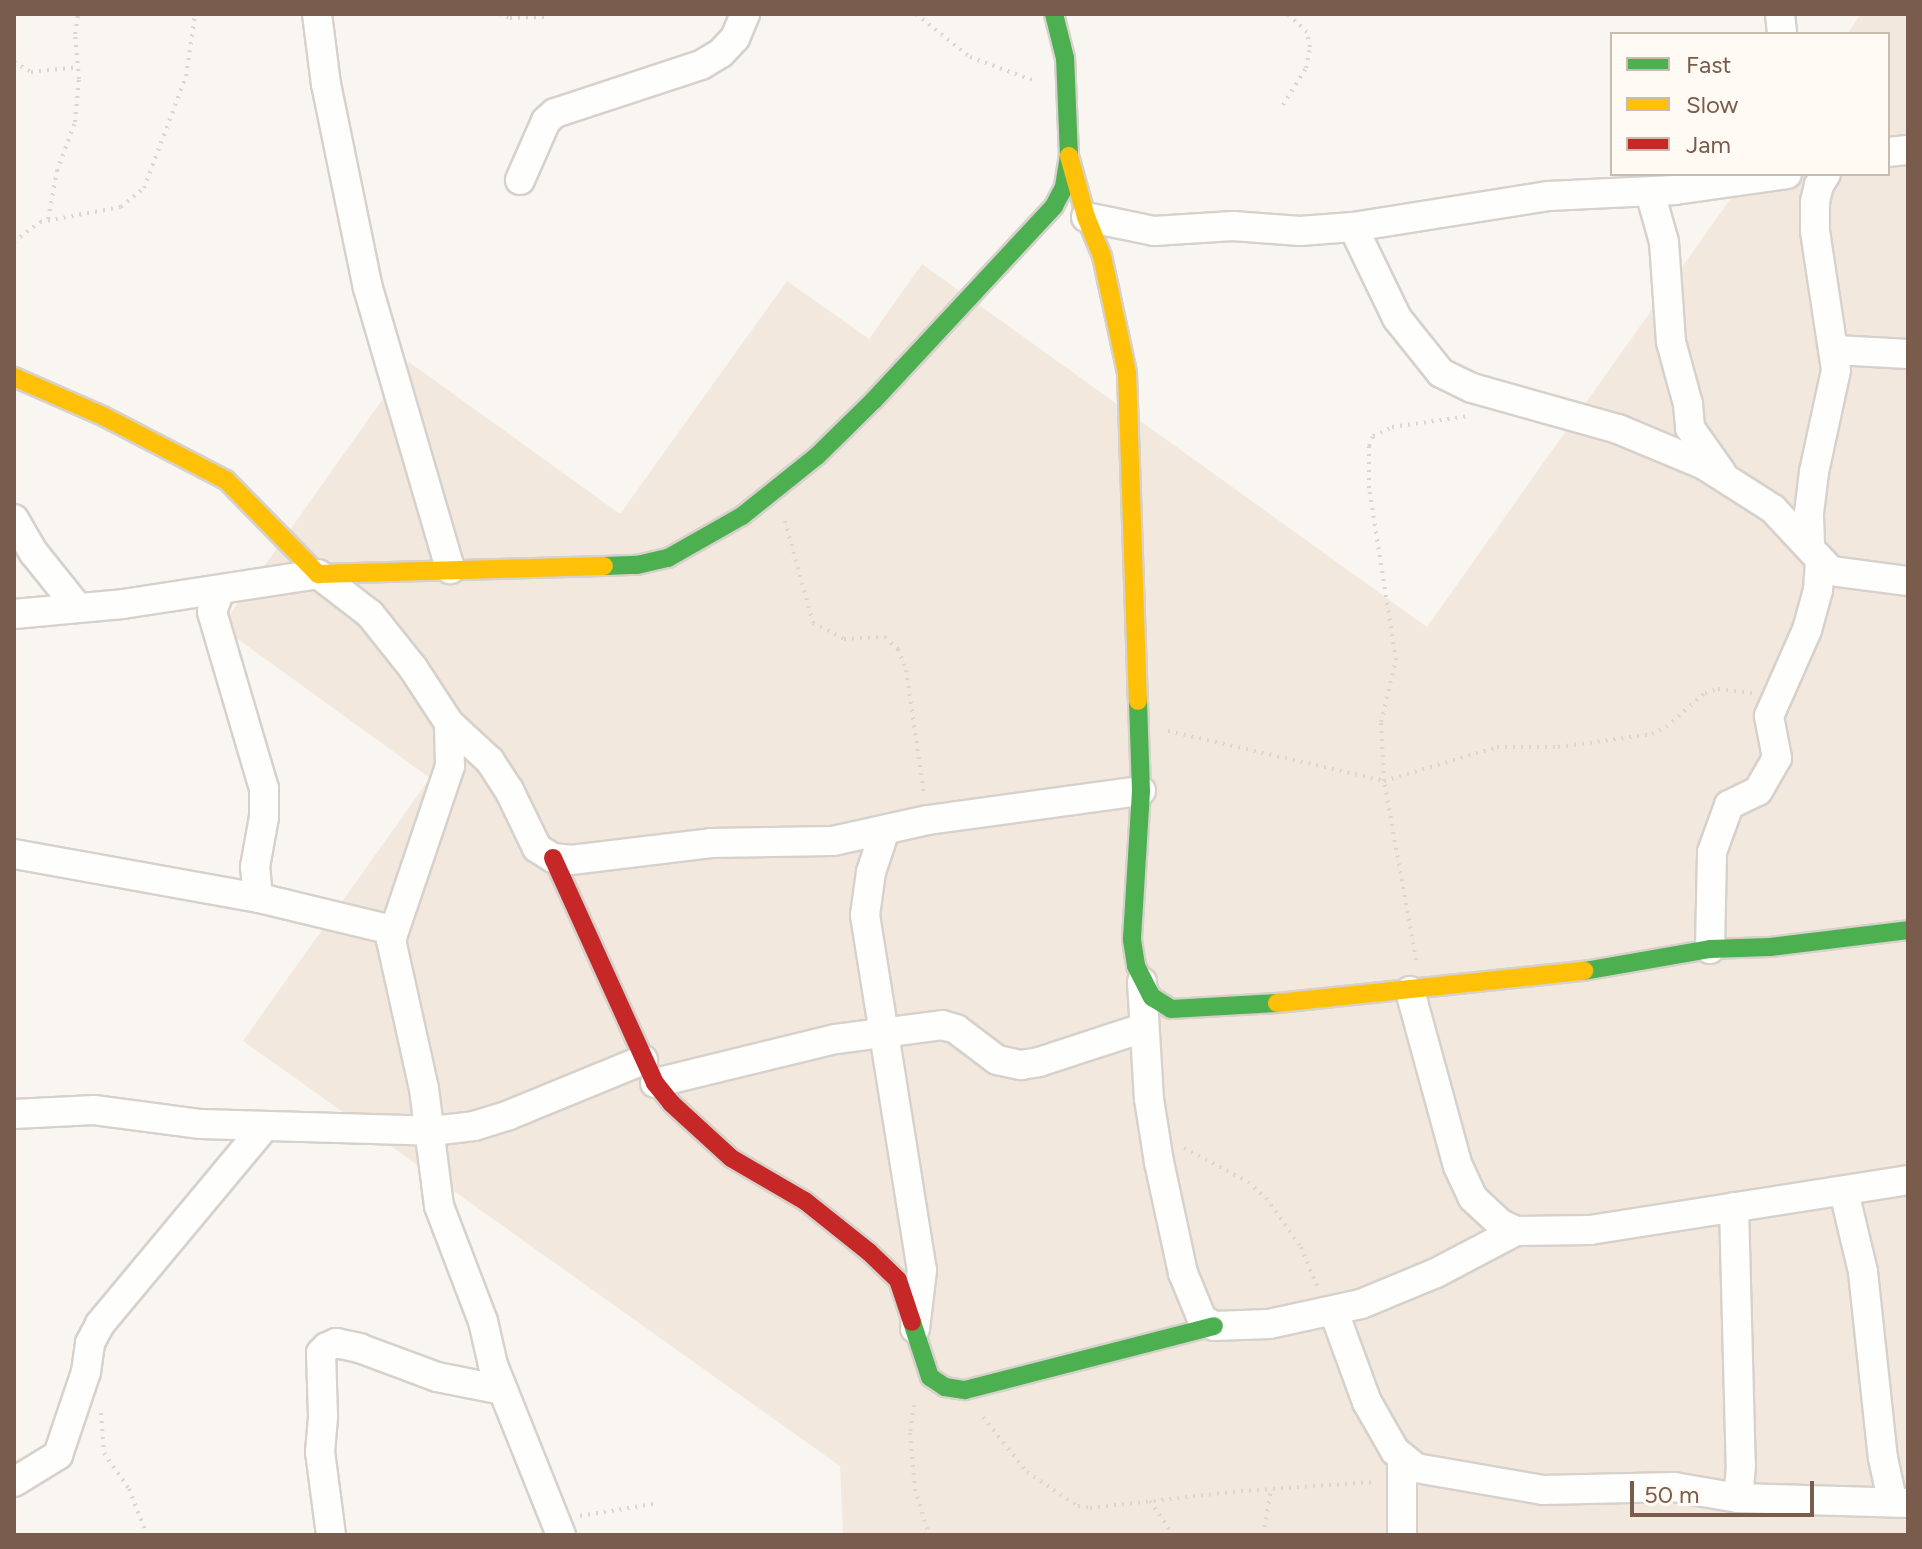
<!DOCTYPE html>
<style>
body{margin:0}
#map{position:relative;width:1922px;height:1549px;overflow:hidden;background:#f9f5f0;font-family:Figtree,sans-serif}
div>[style]{position:absolute}
.residential>*{inset:0;background:#f2e8de}
.path>*{height:4px;margin-top:-2px;transform-origin:0;background:repeating-linear-gradient(90deg,#dcd5d0 0 2px,transparent 0 8px)}
.roads{filter:drop-shadow(2px 0 #d7d1cb) drop-shadow(-2px 0 #d7d1cb) drop-shadow(0 2px #d7d1cb) drop-shadow(0 -2px #d7d1cb)}
.street>*{height:28px;margin:-14px;padding:0 14px;transform-origin:14px;border-radius:14px;background:#fefefd}
.fast>*{height:18px;margin:-9px;padding:0 9px;transform-origin:9px;border-radius:9px;background:#4caf50}
.slow>*{height:18px;margin:-9px;padding:0 9px;transform-origin:9px;border-radius:9px;background:#ffc107}
.jam>*{height:18px;margin:-9px;padding:0 9px;transform-origin:9px;border-radius:9px;background:#c62828}
span{translate:-50% -50%;white-space:nowrap;text-align:center;line-height:1.15;-webkit-text-stroke:7px #fffaf3;paint-order:stroke}
.frame{position:absolute;inset:0;border:16px solid #7a5c4d;pointer-events:none}
.legend{position:absolute;left:1610px;top:32px;width:280px;height:144px;box-sizing:border-box;background:#fffaf3;border:2px solid #cabbb1;margin:0;padding:10px 14px;list-style:none;font-size:24px;color:#7a5c4d}
.legend li{display:flex;align-items:center;gap:16px;height:40px}
.legend b{width:40px;border:2px solid #cabbb1}
.scale{position:absolute;left:1630px;top:1481px;width:184px;height:36px;box-sizing:border-box;border:4px solid #7a5c4d;border-top:0;padding-left:10px;font-size:24px;line-height:28px;white-space:nowrap;color:#7a5c4d;-webkit-text-stroke:6px #fffaf3;paint-order:stroke}
</style>
<div id="map">
<div class="residential">
<i style="clip-path:polygon(1861px 14px,1908px 14px,1908px 1535px,843px 1535px,840px 1466px,243px 1041px,430px 778px,221px 627px,409px 362px,620px 514px,787px 281px,869px 339px,922px 264px,1427px 627px,1748px 174px,1888px 174px,1888px 34px,1847px 34px)"></i>
</div>
<div class="path">
<i style="left:499px;top:14px;width:12px;rotate:20deg"></i>
<i style="left:510px;top:18px;width:38px;rotate:-2deg"></i>
<i style="left:916px;top:14px;width:69px;rotate:38.5deg"></i>
<i style="left:970px;top:57px;width:69px;rotate:20.3deg"></i>
<i style="left:14px;top:62px;width:20px;rotate:30deg"></i>
<i style="left:31px;top:72px;width:48px;rotate:-5.9deg"></i>
<i style="left:1283px;top:105px;width:44px;rotate:-58.1deg"></i>
<i style="left:1306px;top:68px;width:21px;rotate:-79deg"></i>
<i style="left:1310px;top:47px;width:15px;rotate:-101deg"></i>
<i style="left:1307px;top:32px;width:26px;rotate:-137deg"></i>
<i style="left:48px;top:219px;width:49px;rotate:-79.4deg"></i>
<i style="left:57px;top:171px;width:52px;rotate:-69.8deg"></i>
<i style="left:75px;top:122px;width:43px;rotate:-84.7deg"></i>
<i style="left:79px;top:79px;width:45px;rotate:-95.1deg"></i>
<i style="left:75px;top:34px;width:20px;rotate:-81deg"></i>
<i style="left:14px;top:242px;width:33px;rotate:-38deg"></i>
<i style="left:40px;top:222px;width:82px;rotate:-10.5deg"></i>
<i style="left:121px;top:207px;width:30px;rotate:-40deg"></i>
<i style="left:144px;top:188px;width:120px;rotate:-69.4deg"></i>
<i style="left:186px;top:76px;width:63px;rotate:-81.7deg"></i>
<i style="left:785px;top:521px;width:106px;rotate:74.6deg"></i>
<i style="left:813px;top:623px;width:35px;rotate:27deg"></i>
<i style="left:844px;top:639px;width:41px;rotate:-2.8deg"></i>
<i style="left:885px;top:637px;width:18px;rotate:43deg"></i>
<i style="left:898px;top:649px;width:22px;rotate:69deg"></i>
<i style="left:906px;top:670px;width:125px;rotate:81.7deg"></i>
<i style="left:1168px;top:731px;width:222px;rotate:13deg"></i>
<i style="left:1384px;top:781px;width:118px;rotate:-16.7deg"></i>
<i style="left:1497px;top:747px;width:61px"></i>
<i style="left:1558px;top:747px;width:95px;rotate:-7.9deg"></i>
<i style="left:1652px;top:734px;width:16px;rotate:-27deg"></i>
<i style="left:1666px;top:727px;width:52px;rotate:-41.1deg"></i>
<i style="left:1705px;top:693px;width:14px;rotate:-17deg"></i>
<i style="left:1718px;top:689px;width:34px;rotate:7deg"></i>
<i style="left:1416px;top:960px;width:182px;rotate:-100.1deg"></i>
<i style="left:1384px;top:781px;width:59px;rotate:-92.9deg"></i>
<i style="left:1381px;top:722px;width:64px;rotate:-76.4deg"></i>
<i style="left:1396px;top:660px;width:174px;rotate:-98.9deg"></i>
<i style="left:1369px;top:488px;width:42px;rotate:-90deg"></i>
<i style="left:1369px;top:446px;width:11px;rotate:-68deg"></i>
<i style="left:1373px;top:436px;width:21px;rotate:-25deg"></i>
<i style="left:1392px;top:427px;width:78px;rotate:-8.1deg"></i>
<i style="left:1184px;top:1148px;width:72px;rotate:28deg"></i>
<i style="left:1248px;top:1182px;width:24px;rotate:42deg"></i>
<i style="left:1266px;top:1198px;width:60px;rotate:54.5deg"></i>
<i style="left:1301px;top:1247px;width:42px;rotate:67.7deg"></i>
<i style="left:914px;top:1405px;width:28px;rotate:98deg"></i>
<i style="left:910px;top:1433px;width:56px;rotate:84.9deg"></i>
<i style="left:915px;top:1489px;width:48px;rotate:73.1deg"></i>
<i style="left:101px;top:1413px;width:40px;rotate:85.7deg"></i>
<i style="left:104px;top:1453px;width:44px;rotate:55.2deg"></i>
<i style="left:129px;top:1489px;width:49px;rotate:68.6deg"></i>
<i style="left:983px;top:1417px;width:70px;rotate:51.3deg"></i>
<i style="left:1027px;top:1472px;width:61px;rotate:33.7deg"></i>
<i style="left:1078px;top:1506px;width:12px;rotate:9deg"></i>
<i style="left:1090px;top:1508px;width:152px;rotate:-6.4deg"></i>
<i style="left:1241px;top:1491px;width:134px;rotate:-3.8deg"></i>
<i style="left:1150px;top:1501px;width:41px;rotate:55.9deg"></i>
<i style="left:580px;top:1516px;width:80px;rotate:-9.3deg"></i>
<i style="left:1263px;top:1535px;width:46px;rotate:-79.9deg"></i>
</div>
<div class="roads">
<div class="street">
<i style="left:317px;top:14px;width:71px;rotate:82.7deg"></i>
<i style="left:326px;top:84px;width:208px;rotate:78.4deg"></i>
<i style="left:368px;top:288px;width:293px;rotate:73.7deg"></i>
<i style="left:1780px;top:14px;width:20px;rotate:84deg"></i>
<i style="left:1888px;top:152px;width:20px;rotate:-6deg"></i>
<i style="left:520px;top:180px;width:64px;rotate:-66.2deg"></i>
<i style="left:546px;top:121px;width:12px;rotate:-42deg"></i>
<i style="left:555px;top:113px;width:154px;rotate:-18.2deg"></i>
<i style="left:701px;top:65px;width:23px;rotate:-31deg"></i>
<i style="left:721px;top:53px;width:21px;rotate:-47deg"></i>
<i style="left:735px;top:38px;width:26px;rotate:-67deg"></i>
<i style="left:1650px;top:192px;width:52px;rotate:74.4deg"></i>
<i style="left:1664px;top:242px;width:100px;rotate:86deg"></i>
<i style="left:1671px;top:342px;width:64px;rotate:74.7deg"></i>
<i style="left:1688px;top:404px;width:24px;rotate:85deg"></i>
<i style="left:1690px;top:428px;width:54px;rotate:54.8deg"></i>
<i style="left:1086px;top:217px;width:69px;rotate:11.6deg"></i>
<i style="left:1154px;top:231px;width:79px;rotate:-3.6deg"></i>
<i style="left:1233px;top:226px;width:67px;rotate:4.3deg"></i>
<i style="left:1300px;top:231px;width:53px;rotate:-4.3deg"></i>
<i style="left:1353px;top:227px;width:197px;rotate:-9deg"></i>
<i style="left:1548px;top:196px;width:127px;rotate:-2.7deg"></i>
<i style="left:1675px;top:190px;width:113px;rotate:-8.1deg"></i>
<i style="left:1353px;top:227px;width:101px;rotate:64.2deg"></i>
<i style="left:1397px;top:318px;width:70px;rotate:51.3deg"></i>
<i style="left:1441px;top:373px;width:34px;rotate:26deg"></i>
<i style="left:1472px;top:388px;width:152px;rotate:15.7deg"></i>
<i style="left:1618px;top:429px;width:93px;rotate:22.7deg"></i>
<i style="left:1704px;top:465px;width:82px;rotate:32.5deg"></i>
<i style="left:1773px;top:509px;width:85px;rotate:46.9deg"></i>
<i style="left:1831px;top:571px;width:78px;rotate:7.4deg"></i>
<i style="left:1836px;top:350px;width:72px;rotate:3.2deg"></i>
<i style="left:14px;top:519px;width:39px;rotate:60deg"></i>
<i style="left:34px;top:553px;width:70px;rotate:51.3deg"></i>
<i style="left:1810px;top:545px;width:32px;rotate:-92deg"></i>
<i style="left:1809px;top:513px;width:41px;rotate:-83deg"></i>
<i style="left:1814px;top:472px;width:104px;rotate:-77.8deg"></i>
<i style="left:1836px;top:370px;width:141px;rotate:-98.6deg"></i>
<i style="left:1815px;top:231px;width:29px;rotate:-90deg"></i>
<i style="left:1815px;top:202px;width:17px;rotate:-77deg"></i>
<i style="left:1819px;top:185px;width:13px;rotate:-58deg"></i>
<i style="left:220px;top:590px;width:23px;rotate:110deg"></i>
<i style="left:212px;top:612px;width:184px;rotate:73.6deg"></i>
<i style="left:264px;top:789px;width:28px;rotate:90deg"></i>
<i style="left:264px;top:817px;width:51px;rotate:100.2deg"></i>
<i style="left:255px;top:867px;width:31px;rotate:84deg"></i>
<i style="left:14px;top:614px;width:109px;rotate:-5.2deg"></i>
<i style="left:123px;top:604px;width:197px;rotate:-8.7deg"></i>
<i style="left:318px;top:574px;width:66px;rotate:37.6deg"></i>
<i style="left:370px;top:614px;width:69px;rotate:51.5deg"></i>
<i style="left:413px;top:668px;width:66px;rotate:56.8deg"></i>
<i style="left:449px;top:723px;width:56px;rotate:42.8deg"></i>
<i style="left:490px;top:761px;width:35px;rotate:57deg"></i>
<i style="left:509px;top:790px;width:64px;rotate:64.2deg"></i>
<i style="left:537px;top:848px;width:19px;rotate:32deg"></i>
<i style="left:553px;top:858px;width:18px;rotate:6deg"></i>
<i style="left:571px;top:860px;width:141px;rotate:-6.9deg"></i>
<i style="left:711px;top:843px;width:122px;rotate:-0.9deg"></i>
<i style="left:833px;top:841px;width:97px;rotate:-12.5deg"></i>
<i style="left:928px;top:820px;width:215px;rotate:-7.8deg"></i>
<i style="left:449px;top:723px;width:43px;rotate:88.7deg"></i>
<i style="left:450px;top:766px;width:184px;rotate:108.7deg"></i>
<i style="left:391px;top:940px;width:153px;rotate:77.5deg"></i>
<i style="left:424px;top:1089px;width:118px;rotate:82.7deg"></i>
<i style="left:439px;top:1206px;width:123px;rotate:69.1deg"></i>
<i style="left:483px;top:1321px;width:45px;rotate:77.2deg"></i>
<i style="left:493px;top:1365px;width:183px;rotate:68.2deg"></i>
<i style="left:885px;top:830px;width:44px;rotate:108.4deg"></i>
<i style="left:871px;top:872px;width:43px;rotate:97.9deg"></i>
<i style="left:865px;top:915px;width:360px;rotate:80.9deg"></i>
<i style="left:922px;top:1270px;width:59px;rotate:96.8deg"></i>
<i style="left:14px;top:854px;width:253px;rotate:10.2deg"></i>
<i style="left:263px;top:899px;width:133px;rotate:13.5deg"></i>
<i style="left:1710px;top:949px;width:97px;rotate:-88.8deg"></i>
<i style="left:1712px;top:852px;width:50px;rotate:-70.1deg"></i>
<i style="left:1729px;top:805px;width:32px;rotate:-26deg"></i>
<i style="left:1758px;top:791px;width:38px;rotate:-60deg"></i>
<i style="left:1777px;top:758px;width:43px;rotate:-100.8deg"></i>
<i style="left:1769px;top:716px;width:94px;rotate:-66.2deg"></i>
<i style="left:1807px;top:630px;width:41px;rotate:-74.6deg"></i>
<i style="left:1818px;top:590px;width:28px;rotate:-86deg"></i>
<i style="left:1142px;top:982px;width:117px;rotate:86.6deg"></i>
<i style="left:1149px;top:1099px;width:64px;rotate:81deg"></i>
<i style="left:1159px;top:1162px;width:114px;rotate:77.8deg"></i>
<i style="left:1183px;top:1273px;width:50px;rotate:67.6deg"></i>
<i style="left:1202px;top:1319px;width:14px;rotate:30deg"></i>
<i style="left:1214px;top:1326px;width:55px;rotate:-2.1deg"></i>
<i style="left:1269px;top:1324px;width:94px;rotate:-12.3deg"></i>
<i style="left:1361px;top:1304px;width:81px;rotate:-22.5deg"></i>
<i style="left:1436px;top:1273px;width:90px;rotate:-27.7deg"></i>
<i style="left:1410px;top:991px;width:181px;rotate:74.7deg"></i>
<i style="left:1458px;top:1166px;width:35px;rotate:65deg"></i>
<i style="left:1473px;top:1198px;width:38px;rotate:43deg"></i>
<i style="left:1501px;top:1224px;width:17px;rotate:25deg"></i>
<i style="left:1516px;top:1231px;width:74px;rotate:-0.8deg"></i>
<i style="left:1590px;top:1230px;width:322px;rotate:-8.9deg"></i>
<i style="left:655px;top:1083px;width:186px;rotate:-13.7deg"></i>
<i style="left:836px;top:1039px;width:107px;rotate:-7.5deg"></i>
<i style="left:942px;top:1025px;width:15px;rotate:16deg"></i>
<i style="left:956px;top:1029px;width:51px;rotate:37.1deg"></i>
<i style="left:997px;top:1060px;width:25px;rotate:12deg"></i>
<i style="left:1021px;top:1065px;width:18px;rotate:-9deg"></i>
<i style="left:1039px;top:1062px;width:109px;rotate:-18.1deg"></i>
<i style="left:14px;top:1114px;width:80px;rotate:-2.9deg"></i>
<i style="left:94px;top:1110px;width:108px;rotate:7.5deg"></i>
<i style="left:201px;top:1124px;width:231px;rotate:1.7deg"></i>
<i style="left:432px;top:1131px;width:42px;rotate:-6.8deg"></i>
<i style="left:474px;top:1126px;width:37px;rotate:-17deg"></i>
<i style="left:509px;top:1115px;width:145px;rotate:-22.3deg"></i>
<i style="left:1844px;top:1192px;width:82px;rotate:76.6deg"></i>
<i style="left:1863px;top:1272px;width:187px;rotate:83.9deg"></i>
<i style="left:1883px;top:1458px;width:43px;rotate:77.9deg"></i>
<i style="left:1734px;top:1207px;width:259px;rotate:88.5deg"></i>
<i style="left:1741px;top:1466px;width:32px;rotate:95deg"></i>
<i style="left:1334px;top:1312px;width:96px;rotate:69.9deg"></i>
<i style="left:1367px;top:1402px;width:56px;rotate:60.3deg"></i>
<i style="left:1395px;top:1451px;width:27px;rotate:39deg"></i>
<i style="left:1416px;top:1468px;width:129px;rotate:9.8deg"></i>
<i style="left:1543px;top:1490px;width:131px;rotate:-1.3deg"></i>
<i style="left:1674px;top:1487px;width:65px;rotate:9.8deg"></i>
<i style="left:1738px;top:1498px;width:170px;rotate:1.7deg"></i>
<i style="left:14px;top:1482px;width:52px;rotate:-31.5deg"></i>
<i style="left:58px;top:1455px;width:88px;rotate:-71.4deg"></i>
<i style="left:86px;top:1372px;width:29px;rotate:-82deg"></i>
<i style="left:90px;top:1343px;width:21px;rotate:-62deg"></i>
<i style="left:100px;top:1324px;width:256px;rotate:-50.2deg"></i>
<i style="left:331px;top:1535px;width:84px;rotate:-97.5deg"></i>
<i style="left:320px;top:1452px;width:36px;rotate:-85deg"></i>
<i style="left:323px;top:1416px;width:63px;rotate:-91.8deg"></i>
<i style="left:321px;top:1353px;width:8px;rotate:-45deg"></i>
<i style="left:327px;top:1347px;width:10px;rotate:-24deg"></i>
<i style="left:336px;top:1343px;width:24px;rotate:12deg"></i>
<i style="left:359px;top:1348px;width:83px;rotate:20.4deg"></i>
<i style="left:437px;top:1377px;width:67px;rotate:11.1deg"></i>
<i style="left:1402px;top:1535px;width:77px;rotate:-90deg"></i>
</div>
<div class="fast">
<i style="left:604px;top:566px;width:33px;rotate:-2deg"></i>
<i style="left:637px;top:565px;width:32px;rotate:-13deg"></i>
<i style="left:668px;top:558px;width:85px;rotate:-29.6deg"></i>
<i style="left:742px;top:516px;width:96px;rotate:-38.7deg"></i>
<i style="left:817px;top:456px;width:80px;rotate:-44.5deg"></i>
<i style="left:874px;top:400px;width:265px;rotate:-47.1deg"></i>
<i style="left:1054px;top:206px;width:21px;rotate:-62deg"></i>
<i style="left:1064px;top:187px;width:31px;rotate:-81deg"></i>
<i style="left:1069px;top:156px;width:98px;rotate:-92.3deg"></i>
<i style="left:1065px;top:58px;width:45px;rotate:-104deg"></i>
<i style="left:1138px;top:701px;width:90px;rotate:88.1deg"></i>
<i style="left:1141px;top:791px;width:149px;rotate:93.5deg"></i>
<i style="left:1132px;top:940px;width:26px;rotate:81deg"></i>
<i style="left:1136px;top:966px;width:35px;rotate:63deg"></i>
<i style="left:1152px;top:997px;width:22px;rotate:32deg"></i>
<i style="left:1171px;top:1009px;width:106px;rotate:-3.2deg"></i>
<i style="left:1584px;top:971px;width:128px;rotate:-9.9deg"></i>
<i style="left:1710px;top:949px;width:60px;rotate:-1.9deg"></i>
<i style="left:1770px;top:947px;width:139px;rotate:-7deg"></i>
<i style="left:912px;top:1322px;width:58px;rotate:71.9deg"></i>
<i style="left:930px;top:1377px;width:18px;rotate:34deg"></i>
<i style="left:945px;top:1387px;width:20px;rotate:9deg"></i>
<i style="left:965px;top:1390px;width:257px;rotate:-14.4deg"></i>
</div>
<div class="slow">
<i style="left:1069px;top:156px;width:63px;rotate:74.4deg"></i>
<i style="left:1086px;top:217px;width:42px;rotate:67.7deg"></i>
<i style="left:1102px;top:256px;width:120px;rotate:77.9deg"></i>
<i style="left:1127px;top:373px;width:328px;rotate:88.1deg"></i>
<i style="left:14px;top:377px;width:97px;rotate:23.7deg"></i>
<i style="left:103px;top:416px;width:139px;rotate:27.5deg"></i>
<i style="left:226px;top:480px;width:132px;rotate:45.6deg"></i>
<i style="left:318px;top:574px;width:286px;rotate:-1.6deg"></i>
<i style="left:1277px;top:1003px;width:309px;rotate:-6deg"></i>
</div>
<div class="jam">
<i style="left:553px;top:858px;width:247px;rotate:65.6deg"></i>
<i style="left:655px;top:1083px;width:26px;rotate:51deg"></i>
<i style="left:671px;top:1103px;width:81px;rotate:42.5deg"></i>
<i style="left:731px;top:1158px;width:86px;rotate:30.2deg"></i>
<i style="left:805px;top:1201px;width:82px;rotate:38.6deg"></i>
<i style="left:869px;top:1252px;width:40px;rotate:44deg"></i>
<i style="left:898px;top:1280px;width:44px;rotate:71.6deg"></i>
</div>
</div>
<div class="frame"></div>
<ul class="legend">
<li><b style="height:10px;background:#4caf50"></b>Fast</li>
<li><b style="height:10px;background:#ffc107"></b>Slow</li>
<li><b style="height:10px;background:#c62828"></b>Jam</li>
</ul>
<div class="scale">50 m</div>
</div>
